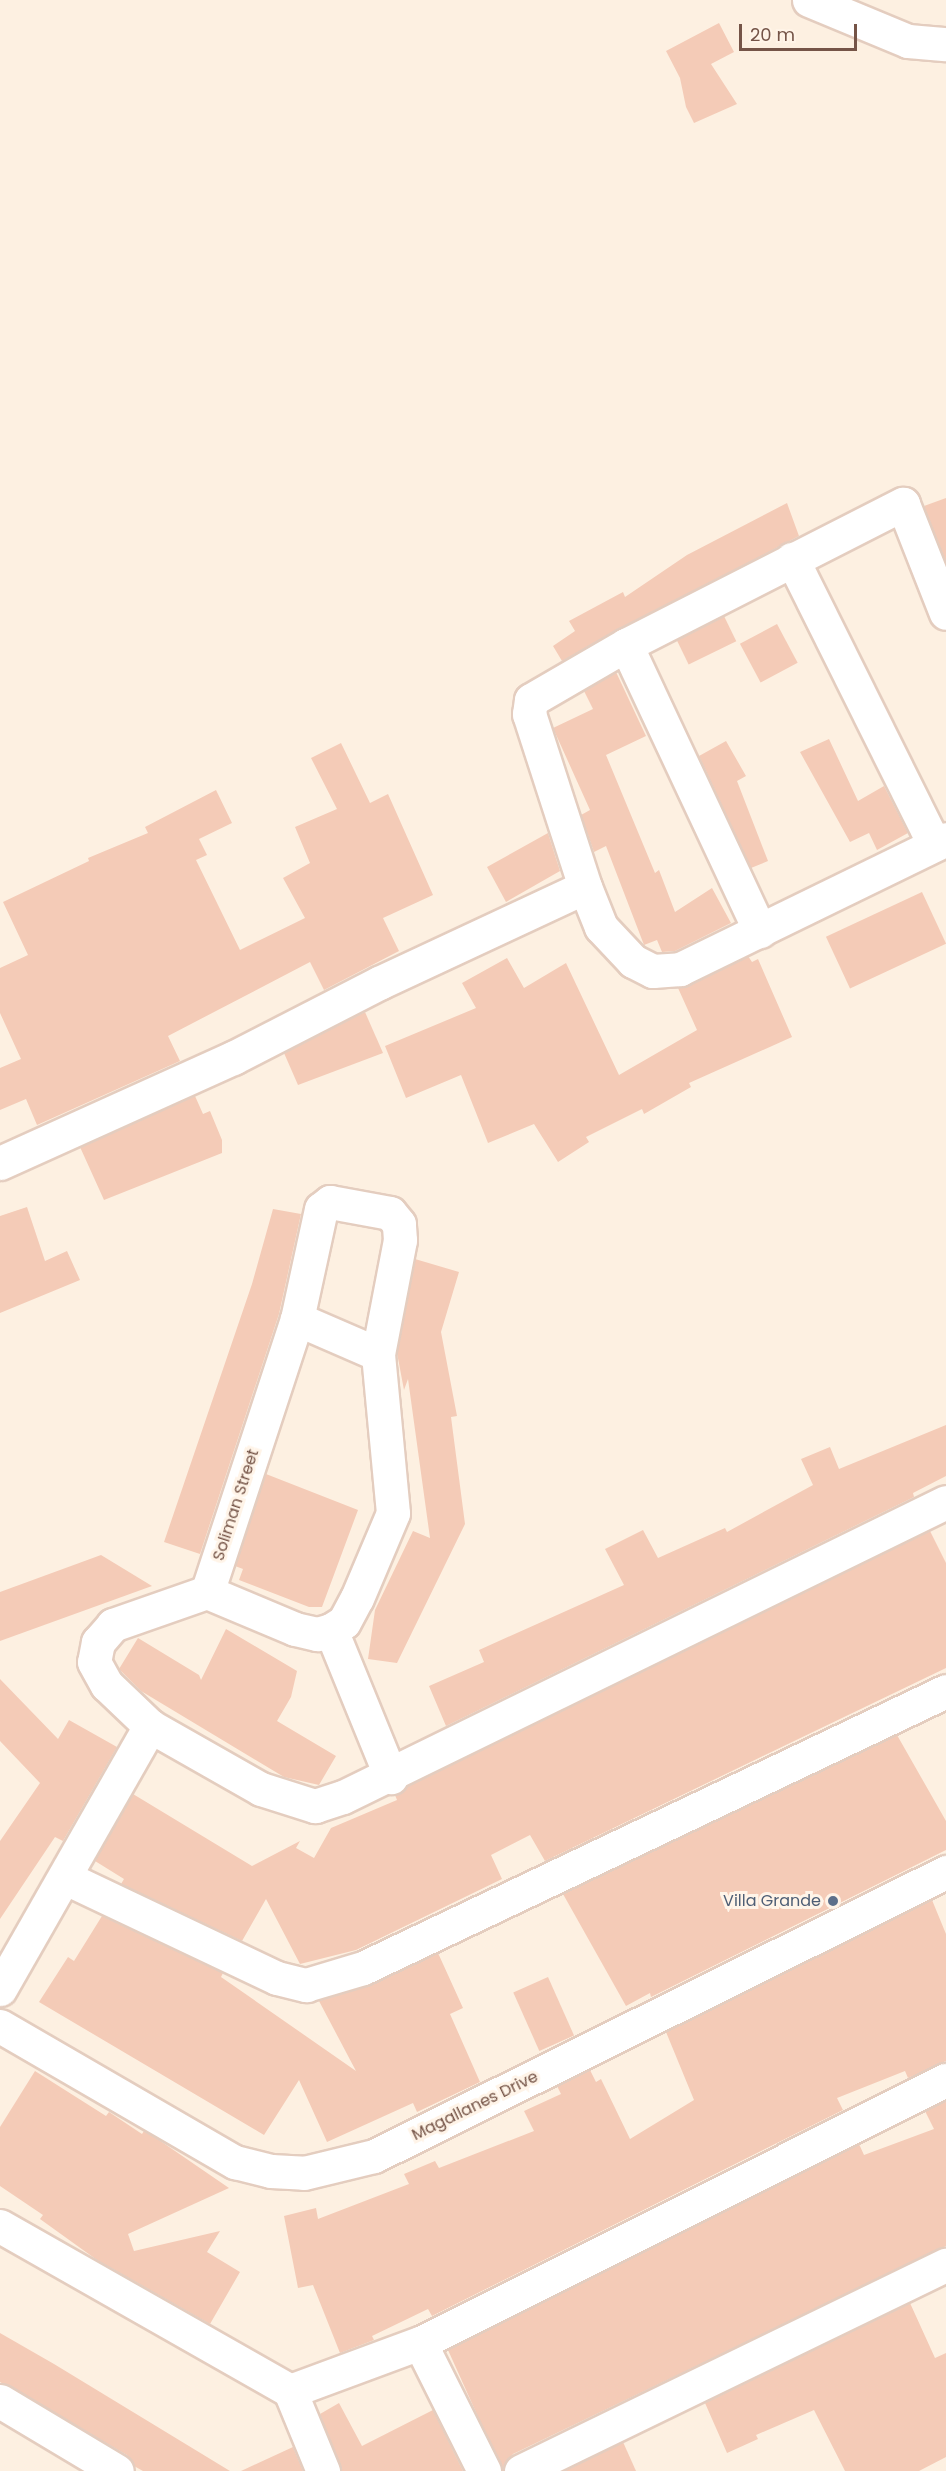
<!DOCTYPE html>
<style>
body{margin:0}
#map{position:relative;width:946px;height:2471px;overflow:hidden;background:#fdf0e1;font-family:Poppins,sans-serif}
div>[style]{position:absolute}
.building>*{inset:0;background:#f4cbb7;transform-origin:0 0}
.roads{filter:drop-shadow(2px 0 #e4cdbf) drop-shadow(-2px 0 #e4cdbf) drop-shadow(0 2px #e4cdbf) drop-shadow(0 -2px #e4cdbf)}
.street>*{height:33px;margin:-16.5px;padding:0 16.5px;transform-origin:16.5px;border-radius:16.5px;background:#fff}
.dots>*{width:16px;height:16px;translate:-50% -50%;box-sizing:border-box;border:3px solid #fff4e8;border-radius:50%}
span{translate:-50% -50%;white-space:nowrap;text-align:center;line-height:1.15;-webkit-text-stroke:6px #fff4e8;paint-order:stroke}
.street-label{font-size:16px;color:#755447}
.service-label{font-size:16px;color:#4e5e75}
.right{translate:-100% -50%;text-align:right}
.scale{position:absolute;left:739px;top:24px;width:118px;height:27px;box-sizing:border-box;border:3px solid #755447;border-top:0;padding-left:8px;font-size:18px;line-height:21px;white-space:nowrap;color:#755447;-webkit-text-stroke:4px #fff4e8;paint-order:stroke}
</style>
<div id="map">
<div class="building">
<i style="clip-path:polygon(719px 23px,734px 52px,711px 64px,737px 104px,694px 123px,686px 107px,680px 78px,666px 51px)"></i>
<i style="clip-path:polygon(946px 498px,946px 562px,924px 506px)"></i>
<i style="clip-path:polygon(787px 503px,799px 536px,562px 661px,553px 646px,575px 631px,569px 621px,623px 592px,625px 597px,687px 555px)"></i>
<i style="left:724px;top:616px;width:28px;height:53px;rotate:64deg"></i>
<i style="left:777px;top:624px;width:44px;height:42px;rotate:62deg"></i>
<i style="clip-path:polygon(616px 672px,646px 736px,606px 755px,655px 873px,659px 870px,675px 912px,712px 888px,731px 923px,675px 951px,662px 952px,657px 940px,644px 945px,606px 846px,594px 852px,581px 815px,590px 810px,553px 728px,593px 709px,584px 691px)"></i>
<i style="clip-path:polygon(829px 739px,858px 801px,884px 786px,908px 833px,877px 850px,869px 833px,850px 842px,800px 752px)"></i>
<i style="clip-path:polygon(726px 741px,746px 776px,737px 781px,768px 861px,751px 868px,699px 756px)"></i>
<i style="clip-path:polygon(341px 743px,370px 803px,388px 794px,433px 895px,383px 918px,399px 951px,324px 990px,310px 962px,168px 1036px,180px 1061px,37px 1125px,26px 1099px,0 1110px,0 1068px,21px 1059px,0 1013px,0 968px,28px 955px,3px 902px,89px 861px,88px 858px,148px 833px,145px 827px,216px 790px,232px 823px,199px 839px,207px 855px,196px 860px,240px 950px,305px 918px,283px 878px,310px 863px,295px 827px,337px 809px,311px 758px)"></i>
<i style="clip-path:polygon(548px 833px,560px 871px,506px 902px,487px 867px)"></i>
<i style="left:922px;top:892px;width:57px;height:106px;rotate:65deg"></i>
<i style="clip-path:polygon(748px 956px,752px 962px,758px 959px,792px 1037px,689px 1083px,691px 1087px,644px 1114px,642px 1109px,586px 1137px,589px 1142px,558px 1162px,534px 1124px,488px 1143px,461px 1075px,406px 1098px,385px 1046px,476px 1008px,462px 983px,507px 958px,524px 988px,566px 963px,619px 1075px,697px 1030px,678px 988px)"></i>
<i style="clip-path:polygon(365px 1012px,383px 1053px,298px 1085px,284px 1053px)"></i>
<i style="clip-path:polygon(195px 1096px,203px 1114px,210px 1111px,222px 1140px,222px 1153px,104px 1200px,80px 1147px)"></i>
<i style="clip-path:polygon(27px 1207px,45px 1261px,67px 1251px,80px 1280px,0 1313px,0 1216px)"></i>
<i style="clip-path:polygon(273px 1209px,301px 1214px,279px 1314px,200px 1554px,164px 1542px,252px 1284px)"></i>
<i style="clip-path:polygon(415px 1259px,459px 1272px,441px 1332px,457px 1416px,451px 1417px,465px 1524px,397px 1663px,368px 1659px,375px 1610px,413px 1531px,430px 1538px,408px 1379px,404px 1390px,397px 1353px)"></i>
<i style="clip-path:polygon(946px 1425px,946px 1476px,913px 1493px,914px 1497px,446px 1726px,429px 1686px,484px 1662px,479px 1650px,624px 1585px,605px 1549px,643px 1530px,658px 1558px,725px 1528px,727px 1532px,813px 1485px,801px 1459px,830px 1447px,839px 1469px)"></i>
<i style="clip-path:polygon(266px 1474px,358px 1510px,322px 1607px,309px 1607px,239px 1580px,243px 1569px,235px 1566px)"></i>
<i style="clip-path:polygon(930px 1531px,946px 1563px,946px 1668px,545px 1861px,530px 1835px,491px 1855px,502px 1879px,356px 1950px,300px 1964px,266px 1899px,242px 1941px,121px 1884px,124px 1879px,95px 1861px,133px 1794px,252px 1866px,300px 1841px,296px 1848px,314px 1858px,331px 1828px,397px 1800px,395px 1795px,407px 1787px)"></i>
<i style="clip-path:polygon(101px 1555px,152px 1586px,0 1641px,0 1592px)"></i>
<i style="clip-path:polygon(226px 1629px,297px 1671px,291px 1697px,277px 1721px,336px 1756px,319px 1785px,284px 1777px,141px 1691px,119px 1669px,138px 1638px,199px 1675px,201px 1680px)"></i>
<i style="clip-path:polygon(0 1679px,58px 1739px,69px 1720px,117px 1747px,63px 1841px,55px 1837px,0 1919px,0 1841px,40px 1783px,0 1741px)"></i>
<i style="clip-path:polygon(897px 1735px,946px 1821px,946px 1850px,651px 1997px,650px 1993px,626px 2006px,563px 1894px)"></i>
<i style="clip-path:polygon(932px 1900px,946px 1934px,946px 2061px,908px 2078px,905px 2071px,837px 2098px,843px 2110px,432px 2316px,428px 2309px,372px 2336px,374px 2340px,340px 2353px,313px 2285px,298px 2288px,284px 2216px,316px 2208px,318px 2219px,409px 2184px,404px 2174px,435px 2161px,439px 2168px,534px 2131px,524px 2111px,561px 2094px,557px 2086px,590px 2070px,596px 2082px,601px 2079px,630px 2139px,694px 2100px,666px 2032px)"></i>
<i style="clip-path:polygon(102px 1916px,223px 1973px,221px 1977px,356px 2071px,319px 2001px,371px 1985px,438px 1953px,463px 2008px,450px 2014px,480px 2082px,417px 2112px,413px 2103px,327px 2142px,299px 2080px,264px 2135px,39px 2002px,68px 1957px,74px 1961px)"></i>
<i style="left:548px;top:1977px;width:64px;height:38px;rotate:66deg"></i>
<i style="clip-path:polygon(35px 2071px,106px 2116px,109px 2112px,142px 2134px,144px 2131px,159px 2140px,229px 2188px,128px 2234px,134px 2251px,220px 2231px,207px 2252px,240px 2272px,210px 2324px,97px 2260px,40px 2219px,43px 2215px,0 2186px,0 2127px)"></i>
<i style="clip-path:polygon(946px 2101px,946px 2246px,513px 2454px,502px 2470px,448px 2350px,859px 2144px,864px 2155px,934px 2129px,925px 2111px)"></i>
<i style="clip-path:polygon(910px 2303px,935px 2358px,946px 2353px,946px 2457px,919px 2471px,845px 2471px,814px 2410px,756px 2435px,758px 2439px,727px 2453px,705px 2403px)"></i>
<i style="clip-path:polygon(0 2333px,54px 2364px,230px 2471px,143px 2471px,134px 2466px,127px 2455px,0 2382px)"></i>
<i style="clip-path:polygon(339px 2403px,362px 2446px,433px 2410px,463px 2471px,341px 2471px,320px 2414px)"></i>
<i style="clip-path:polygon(623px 2442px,636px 2471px,564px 2471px)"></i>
<i style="clip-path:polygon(293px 2447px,303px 2471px,241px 2471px)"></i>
</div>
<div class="roads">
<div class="street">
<i style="left:809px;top:0;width:107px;rotate:22.5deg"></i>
<i style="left:908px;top:41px;width:38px;rotate:5deg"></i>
<i style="left:792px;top:559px;width:318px;rotate:63.5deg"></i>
<i style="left:626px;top:645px;width:316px;rotate:64.9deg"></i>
<i style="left:585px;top:887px;width:182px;rotate:-107.9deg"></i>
<i style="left:529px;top:714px;width:14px;rotate:-82deg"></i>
<i style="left:531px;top:700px;width:110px;rotate:-30.1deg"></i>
<i style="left:626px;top:645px;width:311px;rotate:-27deg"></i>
<i style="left:903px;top:504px;width:117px;rotate:68.5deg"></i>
<i style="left:0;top:1163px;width:256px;rotate:-24.3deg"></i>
<i style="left:233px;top:1058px;width:164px;rotate:-27.2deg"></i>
<i style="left:379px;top:983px;width:227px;rotate:-25deg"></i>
<i style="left:585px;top:887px;width:43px;rotate:68.2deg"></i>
<i style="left:601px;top:927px;width:47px;rotate:46.7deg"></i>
<i style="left:633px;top:961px;width:22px;rotate:27deg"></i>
<i style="left:653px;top:971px;width:27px;rotate:-4deg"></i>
<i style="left:680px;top:969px;width:296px;rotate:-26deg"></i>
<i style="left:297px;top:1319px;width:88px;rotate:23.4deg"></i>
<i style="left:207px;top:1592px;width:95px;rotate:22.8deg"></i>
<i style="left:295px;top:1629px;width:23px;rotate:13deg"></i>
<i style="left:317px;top:1634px;width:15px;rotate:-16deg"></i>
<i style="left:331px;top:1630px;width:15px;rotate:-32deg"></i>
<i style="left:344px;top:1622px;width:27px;rotate:-62deg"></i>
<i style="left:357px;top:1598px;width:92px;rotate:-67deg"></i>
<i style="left:393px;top:1513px;width:160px;rotate:-95.4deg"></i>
<i style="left:378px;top:1354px;width:116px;rotate:-79.1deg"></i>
<i style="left:400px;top:1240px;width:16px;rotate:-94deg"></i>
<i style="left:399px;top:1224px;width:14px;rotate:-129deg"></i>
<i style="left:390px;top:1213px;width:61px;rotate:-169.6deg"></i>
<i style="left:330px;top:1202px;width:11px;rotate:142deg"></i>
<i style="left:321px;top:1209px;width:113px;rotate:102.3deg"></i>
<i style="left:297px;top:1319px;width:287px;rotate:108.2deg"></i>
<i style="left:207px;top:1592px;width:100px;rotate:160.7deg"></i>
<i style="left:113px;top:1625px;width:23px;rotate:131deg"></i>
<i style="left:98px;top:1642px;width:20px;rotate:101deg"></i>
<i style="left:94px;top:1662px;width:26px;rotate:61deg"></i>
<i style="left:107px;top:1685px;width:59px;rotate:43.6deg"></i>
<i style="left:150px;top:1726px;width:128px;rotate:29.6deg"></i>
<i style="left:261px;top:1789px;width:57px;rotate:17.5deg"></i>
<i style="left:315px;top:1806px;width:29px;rotate:-18deg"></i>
<i style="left:343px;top:1797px;width:671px;rotate:-26.07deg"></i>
<i style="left:331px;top:1630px;width:159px;rotate:67.8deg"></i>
<i style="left:66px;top:1878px;width:233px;rotate:25.4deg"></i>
<i style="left:277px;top:1978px;width:30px;rotate:14deg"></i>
<i style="left:306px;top:1985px;width:59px;rotate:-16.6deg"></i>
<i style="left:363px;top:1968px;width:645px;rotate:-25.41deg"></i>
<i style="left:0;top:1989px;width:303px;rotate:-60.3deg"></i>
<i style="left:0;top:2026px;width:272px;rotate:30.1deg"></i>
<i style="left:235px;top:2162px;width:37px;rotate:14deg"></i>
<i style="left:271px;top:2171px;width:33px;rotate:3deg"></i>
<i style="left:304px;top:2173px;width:72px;rotate:-13.7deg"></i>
<i style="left:374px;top:2156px;width:639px;rotate:-26.4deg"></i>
<i style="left:0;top:2226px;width:334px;rotate:29.6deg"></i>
<i style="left:290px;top:2391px;width:139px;rotate:-20.3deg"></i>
<i style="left:420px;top:2343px;width:588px;rotate:-26.57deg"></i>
<i style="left:420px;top:2343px;width:143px;rotate:63.4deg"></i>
<i style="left:290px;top:2391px;width:87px;rotate:67.6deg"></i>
<i style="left:0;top:2401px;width:136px;rotate:30.9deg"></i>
<i style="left:521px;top:2471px;width:472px;rotate:-25.9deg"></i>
</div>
</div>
<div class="dots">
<i style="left:833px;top:1901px;background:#5c6f8a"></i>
</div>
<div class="street-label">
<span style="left:236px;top:1505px;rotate:-72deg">Soliman Street</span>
<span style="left:475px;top:2106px;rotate:-26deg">Magallanes Drive</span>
</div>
<div class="service-label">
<span class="right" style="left:821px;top:1901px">Villa Grande</span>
</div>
<div class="scale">20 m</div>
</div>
